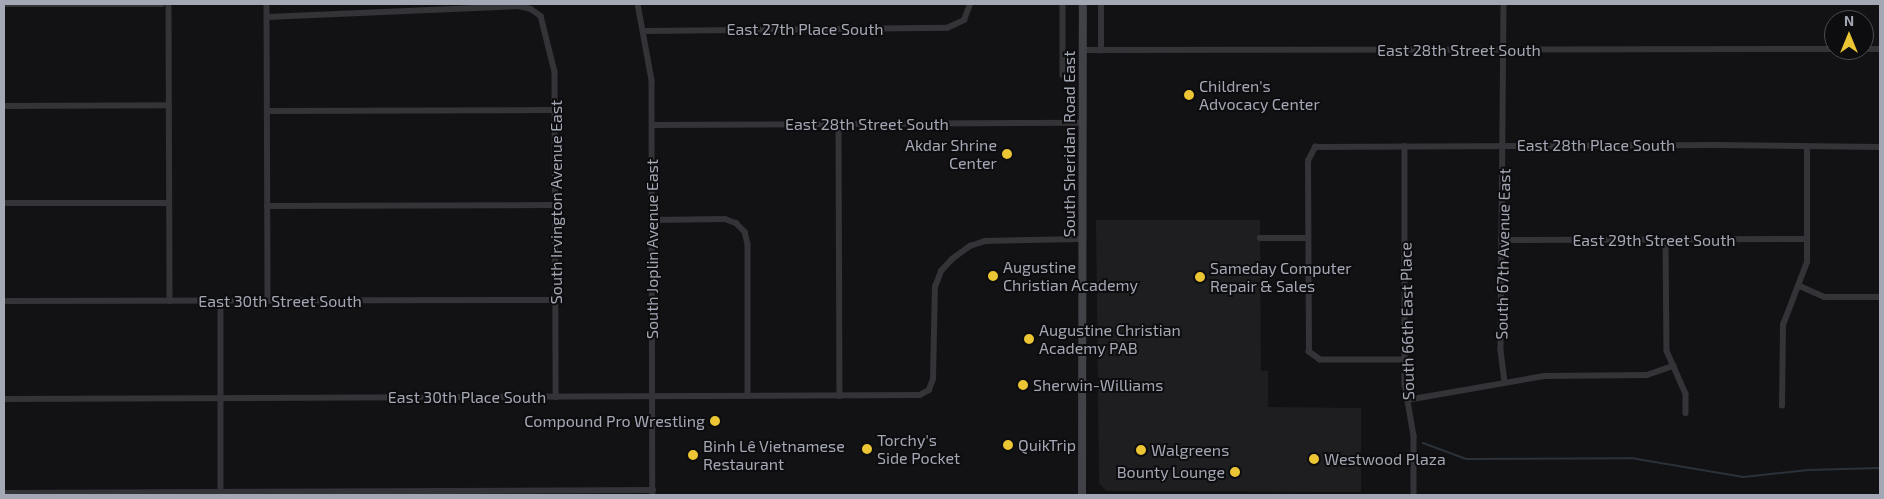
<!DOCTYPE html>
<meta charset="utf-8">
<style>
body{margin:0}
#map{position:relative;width:1884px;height:499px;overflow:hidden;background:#121214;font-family:"Exo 2",sans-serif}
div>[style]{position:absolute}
.built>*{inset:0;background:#1e1e21}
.stream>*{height:2px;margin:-1px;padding:0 1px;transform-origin:1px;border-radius:1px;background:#2b3139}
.street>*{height:5.5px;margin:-2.75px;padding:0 2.75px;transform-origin:2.75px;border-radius:2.75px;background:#333338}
.secondary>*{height:8px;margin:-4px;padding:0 4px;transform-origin:4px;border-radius:4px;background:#414248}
.dots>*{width:14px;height:14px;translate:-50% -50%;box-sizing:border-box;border:2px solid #0d0d0f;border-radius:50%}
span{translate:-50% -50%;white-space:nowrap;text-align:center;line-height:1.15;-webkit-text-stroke:4px #0d0d0f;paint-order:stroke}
.street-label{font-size:16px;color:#a4a7b4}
.poi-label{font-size:16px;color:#a4a7b4}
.left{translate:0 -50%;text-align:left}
.right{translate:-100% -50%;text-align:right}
.frame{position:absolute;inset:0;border:5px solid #a4a7b4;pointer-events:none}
.north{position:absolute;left:1824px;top:10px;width:50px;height:50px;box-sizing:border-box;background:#0d0d0f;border:1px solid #494b51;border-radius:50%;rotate:0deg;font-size:14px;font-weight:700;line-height:20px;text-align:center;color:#a4a7b4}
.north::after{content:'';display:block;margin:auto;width:18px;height:22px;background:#ebc533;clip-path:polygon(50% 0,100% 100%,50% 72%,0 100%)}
</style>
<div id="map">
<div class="built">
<i style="clip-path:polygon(1096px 220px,1260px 220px,1261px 371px,1268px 371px,1268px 407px,1361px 408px,1361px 492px,1106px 491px,1099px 483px)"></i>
</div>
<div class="stream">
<i style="left:1423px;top:443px;width:46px;rotate:20.4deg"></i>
<i style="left:1466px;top:459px;width:165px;rotate:-0.3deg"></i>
<i style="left:1631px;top:458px;width:114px;rotate:9.6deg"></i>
<i style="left:1743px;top:477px;width:66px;rotate:-6.1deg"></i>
<i style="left:1809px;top:470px;width:71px;rotate:-1.6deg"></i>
</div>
<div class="street">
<i style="left:4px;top:4px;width:158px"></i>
<i style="left:169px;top:4px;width:297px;rotate:89.8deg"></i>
<i style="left:267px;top:4px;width:297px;rotate:89.8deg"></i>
<i style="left:638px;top:4px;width:77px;rotate:79.6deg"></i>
<i style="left:652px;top:80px;width:415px;rotate:89.9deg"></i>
<i style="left:1063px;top:4px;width:71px;rotate:90deg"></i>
<i style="left:1504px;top:4px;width:346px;rotate:90.5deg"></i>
<i style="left:1501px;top:350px;width:33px;rotate:83deg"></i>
<i style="left:267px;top:17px;width:252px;rotate:-2.5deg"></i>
<i style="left:519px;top:6px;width:12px;rotate:14deg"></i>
<i style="left:531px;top:9px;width:12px;rotate:35deg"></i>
<i style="left:541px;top:16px;width:58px;rotate:76deg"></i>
<i style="left:555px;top:72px;width:325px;rotate:89.8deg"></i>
<i style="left:644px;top:31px;width:303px;rotate:-0.6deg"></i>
<i style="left:947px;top:28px;width:19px;rotate:-25deg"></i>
<i style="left:964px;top:20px;width:17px;rotate:-69deg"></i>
<i style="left:1864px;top:49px;width:16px"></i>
<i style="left:1083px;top:50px;width:751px;rotate:-0.08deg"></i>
<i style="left:1101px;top:51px;width:47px;rotate:-90deg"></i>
<i style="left:4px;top:106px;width:165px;rotate:-0.3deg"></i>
<i style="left:268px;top:111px;width:287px;rotate:-0.2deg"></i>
<i style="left:839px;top:124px;width:272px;rotate:89.8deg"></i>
<i style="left:652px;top:125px;width:431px;rotate:-0.3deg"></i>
<i style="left:1405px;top:146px;width:238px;rotate:90deg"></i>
<i style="left:1405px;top:384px;width:53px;rotate:80.2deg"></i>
<i style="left:1414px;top:436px;width:59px;rotate:90deg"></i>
<i style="left:4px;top:203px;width:165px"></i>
<i style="left:267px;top:206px;width:288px;rotate:-0.2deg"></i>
<i style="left:652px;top:220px;width:73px;rotate:-0.8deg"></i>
<i style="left:725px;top:219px;width:12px;rotate:20deg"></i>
<i style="left:736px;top:223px;width:13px;rotate:45deg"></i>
<i style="left:745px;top:232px;width:12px;rotate:76deg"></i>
<i style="left:748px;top:244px;width:152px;rotate:90deg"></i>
<i style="left:1260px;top:238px;width:48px"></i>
<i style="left:1501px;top:240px;width:306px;rotate:-0.2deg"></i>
<i style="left:1666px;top:240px;width:111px;rotate:89.5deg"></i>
<i style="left:1667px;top:351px;width:47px;rotate:66.2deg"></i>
<i style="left:1686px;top:394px;width:19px;rotate:90deg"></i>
<i style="left:1800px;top:286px;width:27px;rotate:24deg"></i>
<i style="left:1825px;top:297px;width:55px"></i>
<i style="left:4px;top:301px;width:552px;rotate:-0.1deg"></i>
<i style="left:221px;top:301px;width:194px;rotate:90deg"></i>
<i style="left:1405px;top:360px;width:85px;rotate:180deg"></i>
<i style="left:1320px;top:360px;width:14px;rotate:-144deg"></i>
<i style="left:1309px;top:352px;width:191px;rotate:-90.3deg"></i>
<i style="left:1308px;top:161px;width:16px;rotate:-63deg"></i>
<i style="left:1315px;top:147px;width:401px;rotate:-0.3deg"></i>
<i style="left:1716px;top:145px;width:164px;rotate:0.7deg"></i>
<i style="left:4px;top:399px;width:916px;rotate:-0.25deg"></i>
<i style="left:920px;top:395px;width:10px;rotate:-29deg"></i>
<i style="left:929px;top:390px;width:12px;rotate:-70deg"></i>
<i style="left:933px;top:379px;width:92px;rotate:-88.8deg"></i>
<i style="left:935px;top:287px;width:17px;rotate:-69deg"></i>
<i style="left:941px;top:271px;width:16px;rotate:-47deg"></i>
<i style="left:952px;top:259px;width:22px;rotate:-36deg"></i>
<i style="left:970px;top:246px;width:16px;rotate:-18deg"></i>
<i style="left:985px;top:241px;width:97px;rotate:-1.2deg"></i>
<i style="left:1407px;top:400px;width:139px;rotate:-9.9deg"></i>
<i style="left:1544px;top:376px;width:103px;rotate:-0.6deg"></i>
<i style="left:1647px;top:375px;width:28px;rotate:-19deg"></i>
<i style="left:1782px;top:406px;width:81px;rotate:-89.3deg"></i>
<i style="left:1783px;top:325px;width:67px;rotate:-69.1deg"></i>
<i style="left:1807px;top:262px;width:115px;rotate:-90deg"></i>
<i style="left:4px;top:493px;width:649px;rotate:-0.26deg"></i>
</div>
<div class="secondary">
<i style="left:1082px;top:495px;width:491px;rotate:-89.9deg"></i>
</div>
<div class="dots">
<i style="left:1189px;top:95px;background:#ebc533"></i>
<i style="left:1007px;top:154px;background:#ebc533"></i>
<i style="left:993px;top:276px;background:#ebc533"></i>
<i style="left:1200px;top:277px;background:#ebc533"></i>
<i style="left:1029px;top:339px;background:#ebc533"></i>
<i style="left:1023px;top:385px;background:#ebc533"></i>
<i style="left:715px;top:421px;background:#ebc533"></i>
<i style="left:1008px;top:445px;background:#ebc533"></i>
<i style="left:867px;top:449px;background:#ebc533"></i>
<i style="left:1141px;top:450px;background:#ebc533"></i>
<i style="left:693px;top:455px;background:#ebc533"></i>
<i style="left:1314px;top:459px;background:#ebc533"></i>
<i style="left:1235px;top:472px;background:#ebc533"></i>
</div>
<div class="street-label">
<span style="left:805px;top:29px">East 27th Place South</span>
<span style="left:1459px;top:50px">East 28th Street South</span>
<span style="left:867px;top:124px">East 28th Street South</span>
<span style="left:1069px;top:144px;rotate:-90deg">South Sheridan Road East</span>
<span style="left:1596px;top:145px">East 28th Place South</span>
<span style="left:556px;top:202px;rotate:-90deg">South Irvington Avenue East</span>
<span style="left:1654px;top:240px">East 29th Street South</span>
<span style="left:652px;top:249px;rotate:-90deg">South Joplin Avenue East</span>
<span style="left:1503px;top:254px;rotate:-89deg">South 67th Avenue East</span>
<span style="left:280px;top:301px">East 30th Street South</span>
<span style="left:1407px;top:321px;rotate:-91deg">South 66th East Place</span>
<span style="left:467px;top:397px">East 30th Place South</span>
</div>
<div class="poi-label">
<span class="left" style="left:1199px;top:95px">Children's<br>Advocacy Center</span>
<span class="right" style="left:997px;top:154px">Akdar Shrine<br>Center</span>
<span class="left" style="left:1003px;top:276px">Augustine<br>Christian Academy</span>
<span class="left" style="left:1210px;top:277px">Sameday Computer<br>Repair &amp; Sales</span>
<span class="left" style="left:1039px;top:339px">Augustine Christian<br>Academy PAB</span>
<span class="left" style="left:1033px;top:385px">Sherwin-Williams</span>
<span class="right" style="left:705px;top:421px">Compound Pro Wrestling</span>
<span class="left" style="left:877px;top:449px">Torchy's<br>Side Pocket</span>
<span class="left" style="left:1018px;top:445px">QuikTrip</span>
<span class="left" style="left:703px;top:455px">Binh Lê Vietnamese<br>Restaurant</span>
<span class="left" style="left:1151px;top:450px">Walgreens</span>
<span class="left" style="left:1324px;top:459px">Westwood Plaza</span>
<span class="right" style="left:1225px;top:472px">Bounty Lounge</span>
</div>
<div class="frame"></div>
<div class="north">N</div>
</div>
